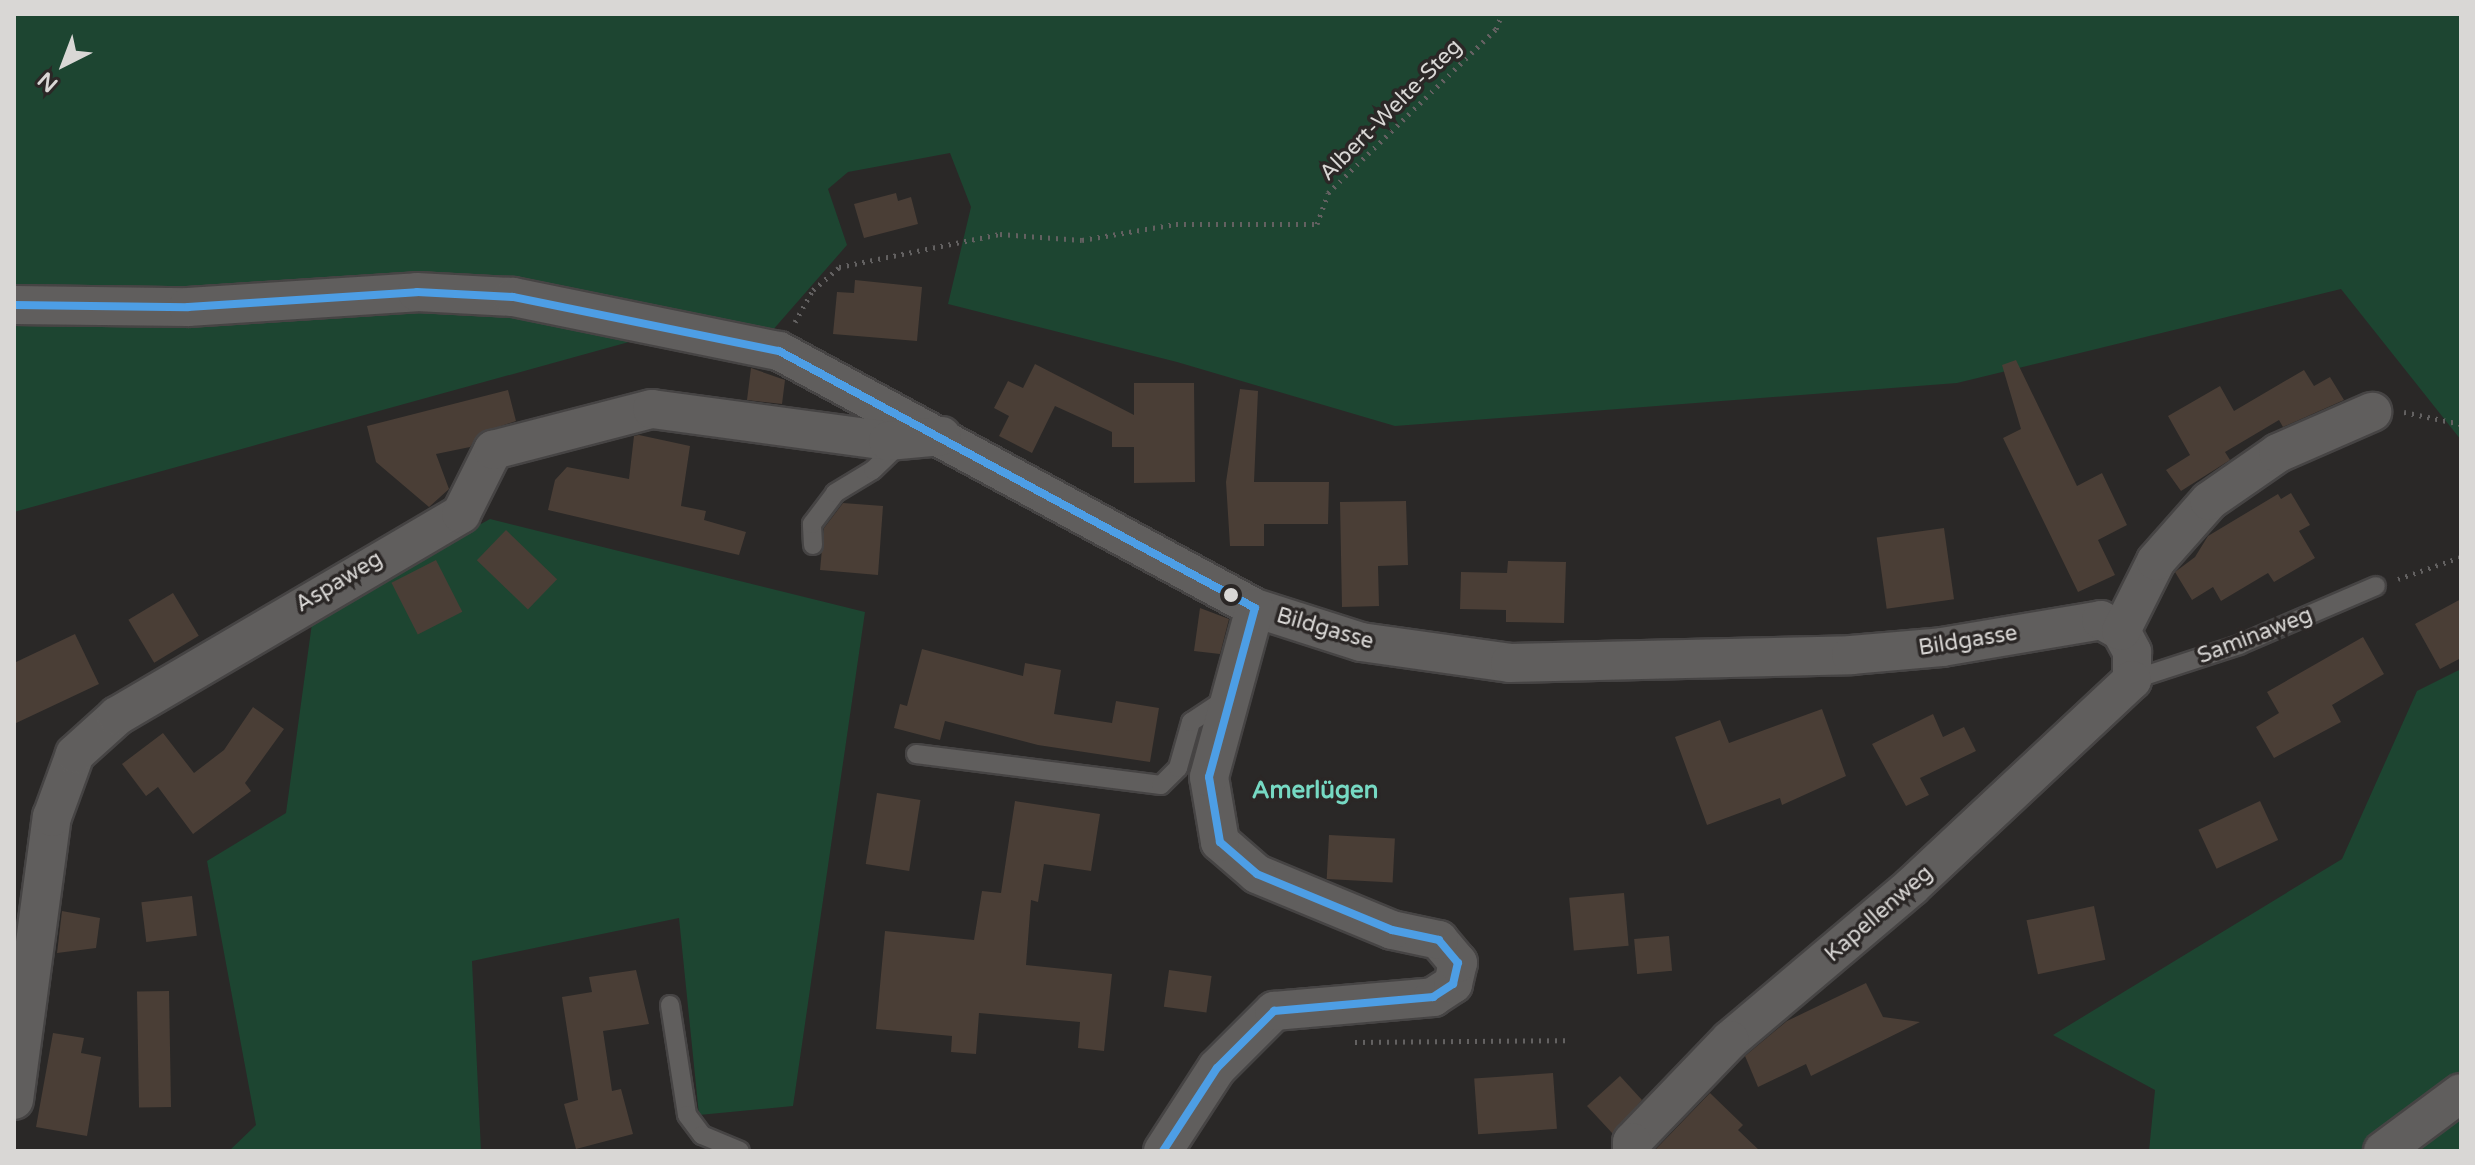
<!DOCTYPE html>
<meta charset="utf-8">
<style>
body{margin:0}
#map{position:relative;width:2475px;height:1165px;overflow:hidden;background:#2a2827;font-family:"Varela Round",sans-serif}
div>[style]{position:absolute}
.green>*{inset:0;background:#1d4531}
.building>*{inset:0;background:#4a3e36;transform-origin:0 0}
.path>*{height:5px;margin-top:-2.5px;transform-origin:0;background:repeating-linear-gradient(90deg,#636161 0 2px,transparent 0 8px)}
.roads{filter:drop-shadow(2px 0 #464444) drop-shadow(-2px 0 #464444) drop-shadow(0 2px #464444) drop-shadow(0 -2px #464444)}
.lane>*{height:18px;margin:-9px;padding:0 9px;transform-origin:9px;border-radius:9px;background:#605e5d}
.street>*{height:38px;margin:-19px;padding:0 19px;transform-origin:19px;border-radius:19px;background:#605e5d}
.bus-1>*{height:8px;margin:-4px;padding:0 4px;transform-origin:4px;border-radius:4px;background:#4d9ee5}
.dots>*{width:22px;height:22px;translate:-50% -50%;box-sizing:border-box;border:4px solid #2b2726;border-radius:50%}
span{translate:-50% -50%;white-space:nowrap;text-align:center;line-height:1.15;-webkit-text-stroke:7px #2b2726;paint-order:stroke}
.street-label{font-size:22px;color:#d9d7d5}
.neighbourhood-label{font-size:24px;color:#76d9c3;font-weight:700}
.frame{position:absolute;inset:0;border:16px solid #d9d7d5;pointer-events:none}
.north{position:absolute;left:24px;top:24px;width:80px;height:80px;-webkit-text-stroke:6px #2b2726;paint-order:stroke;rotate:222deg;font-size:22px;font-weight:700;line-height:32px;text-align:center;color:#d9d7d5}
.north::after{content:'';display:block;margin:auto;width:28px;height:36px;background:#d9d7d5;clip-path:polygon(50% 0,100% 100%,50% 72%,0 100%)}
</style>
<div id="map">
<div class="green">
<i style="clip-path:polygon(14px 14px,2461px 14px,2461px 440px,2341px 289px,1957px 383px,1395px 426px,1177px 362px,948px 304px,971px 207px,950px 153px,848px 172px,828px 189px,847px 245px,772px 331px,701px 322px,14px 512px)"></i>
<i style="clip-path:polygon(490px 519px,865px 612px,793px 1106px,699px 1115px,679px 918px,472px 961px,481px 1151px,229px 1151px,256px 1125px,207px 861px,286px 813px,313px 616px)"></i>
<i style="clip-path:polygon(2461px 669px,2461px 1151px,2149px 1151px,2155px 1090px,2053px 1035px,2342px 859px,2417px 691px)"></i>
</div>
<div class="building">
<i style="clip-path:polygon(896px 193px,898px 201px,911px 197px,918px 224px,864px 238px,854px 204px)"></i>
<i style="clip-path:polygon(855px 280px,922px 287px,917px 341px,833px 334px,837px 292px,854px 293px)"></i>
<i style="clip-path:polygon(2016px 360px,2077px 486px,2102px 473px,2127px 525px,2098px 540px,2115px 575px,2078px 592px,2003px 438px,2021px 429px,2002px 365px)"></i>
<i style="clip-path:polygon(1035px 364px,1134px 415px,1134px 383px,1194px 383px,1195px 482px,1134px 483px,1134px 447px,1112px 447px,1112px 432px,1055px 406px,1032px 453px,999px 436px,1009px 416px,994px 408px,1008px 381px,1023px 388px)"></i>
<i style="clip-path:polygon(751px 368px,785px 380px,782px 404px,747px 400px)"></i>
<i style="clip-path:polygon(2304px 370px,2314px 386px,2330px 377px,2344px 400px,2283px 427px,2279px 420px,2225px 452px,2230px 460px,2181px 491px,2166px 470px,2190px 455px,2168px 416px,2220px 386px,2234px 411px)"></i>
<i style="clip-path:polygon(1240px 389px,1258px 391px,1254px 482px,1329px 482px,1328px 524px,1264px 524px,1264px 546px,1230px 546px,1226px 482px)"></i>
<i style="clip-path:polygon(508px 390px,516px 421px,480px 433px,470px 447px,436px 454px,449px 489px,429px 507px,376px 462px,367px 426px)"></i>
<i style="clip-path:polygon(639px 435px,690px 446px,681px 506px,706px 511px,704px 520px,746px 532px,739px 555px,548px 510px,555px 480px,567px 467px,629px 479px,634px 436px)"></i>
<i style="clip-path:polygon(2291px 493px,2310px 525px,2299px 531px,2315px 558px,2274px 582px,2268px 573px,2221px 601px,2213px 587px,2192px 600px,2175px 572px,2195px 557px,2208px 536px,2278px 494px,2281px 499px)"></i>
<i style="clip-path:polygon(1406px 501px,1408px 565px,1378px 566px,1379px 606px,1342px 607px,1340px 502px)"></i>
<i style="clip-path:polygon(843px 503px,883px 506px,878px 575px,820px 570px,824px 528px)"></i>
<i style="left:1944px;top:528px;width:72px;height:68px;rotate:82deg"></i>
<i style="left:506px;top:530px;width:71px;height:42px;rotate:44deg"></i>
<i style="left:436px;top:560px;width:58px;height:50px;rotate:63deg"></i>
<i style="clip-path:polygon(1508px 561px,1566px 562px,1564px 623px,1506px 622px,1506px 610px,1460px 609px,1461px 572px,1507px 573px)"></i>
<i style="left:173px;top:593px;width:50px;height:52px;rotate:59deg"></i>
<i style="clip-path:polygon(2461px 599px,2461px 658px,2440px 669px,2415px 624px)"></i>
<i style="clip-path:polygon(1200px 608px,1229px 619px,1220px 654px,1194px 651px)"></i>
<i style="clip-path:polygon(75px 634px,99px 684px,14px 724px,14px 663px)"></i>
<i style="clip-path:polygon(2363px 637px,2384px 674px,2332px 705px,2341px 722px,2274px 758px,2256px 727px,2279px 713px,2267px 692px)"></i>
<i style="clip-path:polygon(922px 649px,1023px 676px,1025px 663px,1061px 670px,1054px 714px,1112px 723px,1116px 701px,1159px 708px,1150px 762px,1038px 745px,945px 721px,940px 740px,894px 728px,900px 704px,907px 706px)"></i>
<i style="clip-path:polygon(253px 707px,284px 729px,245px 783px,251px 791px,193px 834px,158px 787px,146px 796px,122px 764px,163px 733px,194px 773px,224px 750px)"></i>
<i style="clip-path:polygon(1822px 709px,1846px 776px,1782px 805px,1780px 798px,1707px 825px,1675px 737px,1720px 720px,1729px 743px)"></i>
<i style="clip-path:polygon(1933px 714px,1943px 737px,1964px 727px,1976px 751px,1920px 778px,1929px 795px,1906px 806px,1872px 744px)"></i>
<i style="left:877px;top:793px;width:44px;height:72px;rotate:9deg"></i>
<i style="clip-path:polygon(1015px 801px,1100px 814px,1091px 871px,1044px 864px,1038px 902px,1031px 900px,1026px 965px,1112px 974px,1104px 1051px,1078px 1048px,1080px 1022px,979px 1013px,976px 1054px,951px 1052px,952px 1036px,876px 1029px,885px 931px,974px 940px,982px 891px,1001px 893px)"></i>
<i style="left:2260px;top:801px;width:43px;height:68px;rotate:65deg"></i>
<i style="left:1329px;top:835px;width:66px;height:44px;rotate:3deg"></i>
<i style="left:1624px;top:893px;width:53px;height:55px;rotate:85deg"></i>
<i style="left:192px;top:896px;width:40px;height:51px;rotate:83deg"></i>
<i style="left:2094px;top:906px;width:55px;height:69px;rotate:78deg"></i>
<i style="clip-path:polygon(62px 911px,100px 918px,96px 948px,57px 953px)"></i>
<i style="left:1669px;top:936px;width:35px;height:35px;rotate:85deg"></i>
<i style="clip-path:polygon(636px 970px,649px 1024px,603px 1031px,612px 1091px,621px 1089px,633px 1134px,576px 1149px,564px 1104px,578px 1100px,562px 997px,592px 992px,589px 977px)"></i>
<i style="left:1169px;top:970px;width:43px;height:37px;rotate:8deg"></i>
<i style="clip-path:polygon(1866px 983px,1883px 1017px,1920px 1022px,1811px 1076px,1806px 1064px,1758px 1087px,1745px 1056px,1787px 1021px)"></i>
<i style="left:169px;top:991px;width:116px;height:32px;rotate:89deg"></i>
<i style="clip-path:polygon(53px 1033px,84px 1038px,81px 1053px,101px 1057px,87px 1136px,36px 1127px)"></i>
<i style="left:1553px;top:1073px;width:56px;height:79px;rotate:86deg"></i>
<i style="clip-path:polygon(1620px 1076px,1642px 1100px,1613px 1134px,1587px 1106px)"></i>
<i style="clip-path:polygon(1710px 1093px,1743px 1125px,1738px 1130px,1760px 1151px,1654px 1151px)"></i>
</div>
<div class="path">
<i style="left:795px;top:322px;width:37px;rotate:-61deg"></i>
<i style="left:813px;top:290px;width:35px;rotate:-41deg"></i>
<i style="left:839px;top:267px;width:164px;rotate:-11.6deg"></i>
<i style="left:1000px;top:234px;width:82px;rotate:4.2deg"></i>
<i style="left:1082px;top:240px;width:95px;rotate:-9.7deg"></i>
<i style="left:1176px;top:224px;width:141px"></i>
<i style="left:1317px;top:224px;width:33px;rotate:-70deg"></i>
<i style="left:1328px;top:193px;width:235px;rotate:-44.3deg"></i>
<i style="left:1496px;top:29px;width:16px;rotate:-68deg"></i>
<i style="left:2404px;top:412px;width:58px;rotate:11.9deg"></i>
<i style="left:2398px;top:579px;width:67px;rotate:-19.2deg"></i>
<i style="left:1355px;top:1042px;width:211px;rotate:-0.5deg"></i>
</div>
<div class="roads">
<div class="lane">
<i style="left:813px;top:545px;width:21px;rotate:-93deg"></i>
<i style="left:812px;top:524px;width:39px;rotate:-53deg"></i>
<i style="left:835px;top:493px;width:44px;rotate:-31.2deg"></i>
<i style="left:873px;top:470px;width:37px;rotate:-44deg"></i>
<i style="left:2132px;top:680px;width:113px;rotate:-18.1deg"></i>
<i style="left:2239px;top:645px;width:149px;rotate:-23.3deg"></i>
<i style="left:916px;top:754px;width:247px;rotate:7.2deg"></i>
<i style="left:1161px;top:785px;width:24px;rotate:-45deg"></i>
<i style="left:1178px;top:768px;width:48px;rotate:-74.2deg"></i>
<i style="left:1191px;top:722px;width:43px;rotate:-33.7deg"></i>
<i style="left:670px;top:1005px;width:111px;rotate:81.2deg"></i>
<i style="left:687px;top:1115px;width:25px;rotate:53deg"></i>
<i style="left:702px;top:1135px;width:41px;rotate:22.8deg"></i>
</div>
<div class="street">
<i style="left:14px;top:305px;width:174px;rotate:0.7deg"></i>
<i style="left:188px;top:307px;width:229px;rotate:-3.7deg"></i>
<i style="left:417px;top:292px;width:96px;rotate:3deg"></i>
<i style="left:513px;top:297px;width:271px;rotate:11.5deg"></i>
<i style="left:779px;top:351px;width:541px;rotate:28.37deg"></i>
<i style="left:1255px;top:608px;width:111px;rotate:17.8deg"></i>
<i style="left:1361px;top:642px;width:150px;rotate:8deg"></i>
<i style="left:1510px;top:663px;width:341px;rotate:-1.3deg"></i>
<i style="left:1851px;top:655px;width:91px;rotate:-5deg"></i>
<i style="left:1942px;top:647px;width:161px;rotate:-9.6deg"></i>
<i style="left:2101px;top:620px;width:23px;rotate:29deg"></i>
<i style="left:2121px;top:631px;width:24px;rotate:62deg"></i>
<i style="left:2132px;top:652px;width:28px;rotate:90deg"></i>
<i style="left:2132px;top:680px;width:303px;rotate:136.9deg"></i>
<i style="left:1911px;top:887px;width:237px;rotate:139.8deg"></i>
<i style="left:1730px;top:1040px;width:141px;rotate:133.9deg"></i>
<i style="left:1632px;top:1142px;width:9px;rotate:90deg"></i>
<i style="left:2121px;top:631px;width:78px;rotate:-63.4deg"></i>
<i style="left:2156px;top:561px;width:80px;rotate:-48.5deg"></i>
<i style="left:2209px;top:501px;width:84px;rotate:-34.8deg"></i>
<i style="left:2278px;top:453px;width:103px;rotate:-23.6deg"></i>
<i style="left:14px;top:1100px;width:286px;rotate:-82.4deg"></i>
<i style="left:52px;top:817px;width:67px;rotate:-69.9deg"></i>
<i style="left:75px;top:754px;width:57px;rotate:-42.1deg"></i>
<i style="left:117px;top:716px;width:399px;rotate:-30.4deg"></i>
<i style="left:461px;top:514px;width:72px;rotate:-63.4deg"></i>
<i style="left:493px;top:450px;width:164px;rotate:-14.5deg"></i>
<i style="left:652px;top:409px;width:238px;rotate:7.7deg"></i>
<i style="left:888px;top:441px;width:54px;rotate:-5.3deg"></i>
<i style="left:1163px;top:1151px;width:99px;rotate:-57deg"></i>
<i style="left:1217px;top:1068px;width:81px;rotate:-45deg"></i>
<i style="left:1274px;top:1011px;width:160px;rotate:-5deg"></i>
<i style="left:1433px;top:997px;width:24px;rotate:-33deg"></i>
<i style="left:1453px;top:984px;width:22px;rotate:-77deg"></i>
<i style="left:1458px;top:963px;width:30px;rotate:-130deg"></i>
<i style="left:1439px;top:940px;width:48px;rotate:-168deg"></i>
<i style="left:1392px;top:930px;width:146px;rotate:-157.5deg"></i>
<i style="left:1257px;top:874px;width:49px;rotate:-139.1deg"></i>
<i style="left:1220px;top:842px;width:66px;rotate:-99.6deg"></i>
<i style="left:1209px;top:777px;width:175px;rotate:-74.8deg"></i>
<i style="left:2383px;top:1151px;width:97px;rotate:-36.6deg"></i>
</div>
</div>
<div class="bus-1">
<i style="left:14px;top:305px;width:174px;rotate:0.7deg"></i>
<i style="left:188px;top:307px;width:229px;rotate:-3.7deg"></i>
<i style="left:417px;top:292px;width:96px;rotate:3deg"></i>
<i style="left:513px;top:297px;width:271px;rotate:11.5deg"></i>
<i style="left:779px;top:351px;width:541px;rotate:28.37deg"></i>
<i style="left:1163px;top:1151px;width:99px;rotate:-57deg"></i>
<i style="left:1217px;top:1068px;width:81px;rotate:-45deg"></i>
<i style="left:1274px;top:1011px;width:160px;rotate:-5deg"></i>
<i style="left:1433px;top:997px;width:24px;rotate:-33deg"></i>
<i style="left:1453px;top:984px;width:22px;rotate:-77deg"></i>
<i style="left:1458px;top:963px;width:30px;rotate:-130deg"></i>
<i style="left:1439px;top:940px;width:48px;rotate:-168deg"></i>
<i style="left:1392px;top:930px;width:146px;rotate:-157.5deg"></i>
<i style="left:1257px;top:874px;width:49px;rotate:-139.1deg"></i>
<i style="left:1220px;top:842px;width:66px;rotate:-99.6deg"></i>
<i style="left:1209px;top:777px;width:175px;rotate:-74.8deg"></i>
</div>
<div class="dots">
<i style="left:1231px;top:595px;background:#d9d7d5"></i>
</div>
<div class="street-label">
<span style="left:1391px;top:110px;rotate:-45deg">Albert-Welte-Steg</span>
<span style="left:339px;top:582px;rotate:-31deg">Aspaweg</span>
<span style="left:1325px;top:629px;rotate:16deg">Bildgasse</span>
<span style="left:2255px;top:636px;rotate:-21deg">Saminaweg</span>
<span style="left:1968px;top:641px;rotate:-9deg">Bildgasse</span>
<span style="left:1879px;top:914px;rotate:-41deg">Kapellenweg</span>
</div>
<div class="neighbourhood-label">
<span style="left:1315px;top:791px">Amerlügen</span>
</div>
<div class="frame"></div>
<div class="north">N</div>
</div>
